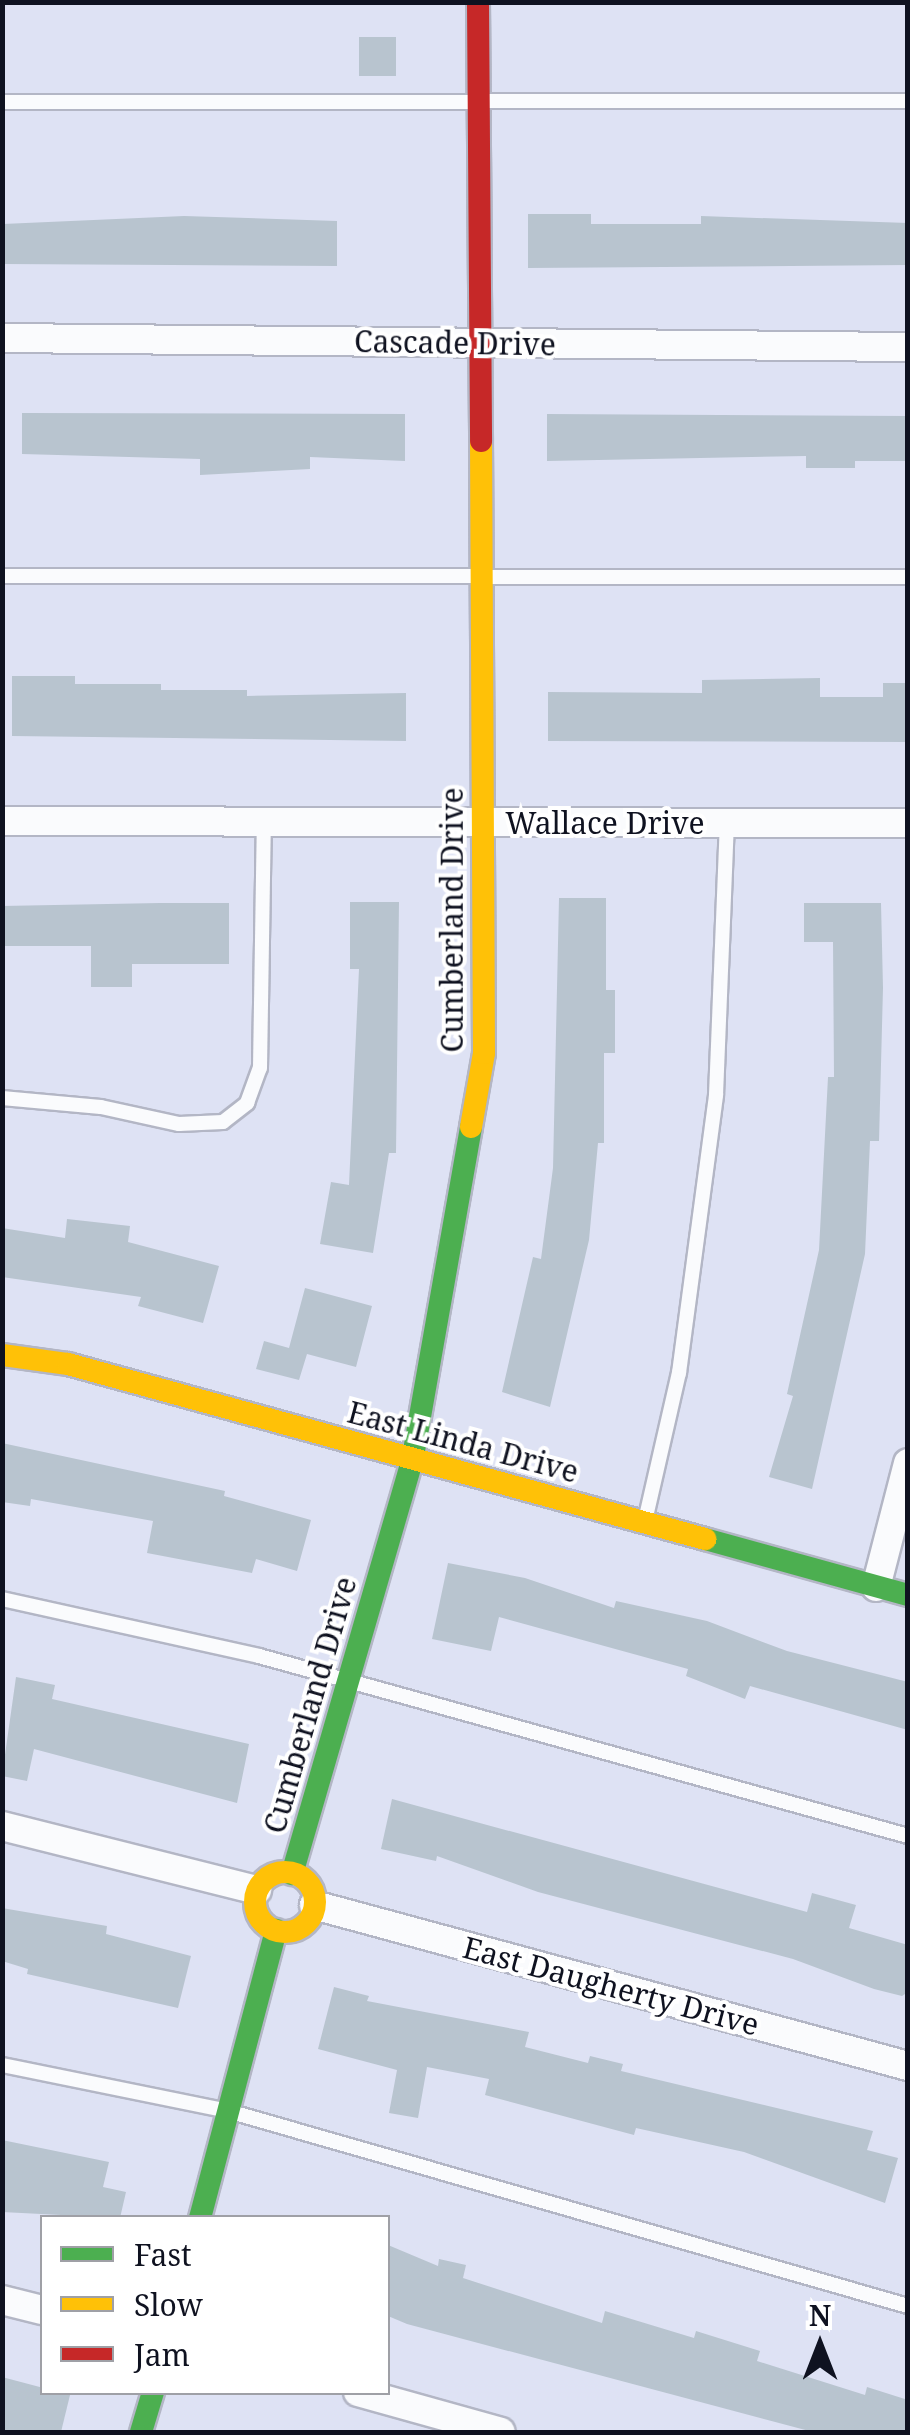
<!DOCTYPE html>
<style>
body{margin:0}
#map{position:relative;width:910px;height:2435px;overflow:hidden;background:#dee2f4;font-family:"Noto Serif",serif}
div>[style]{position:absolute}
.building>*{inset:0;background:#b8c4cf;transform-origin:0 0}
.roads{filter:drop-shadow(2px 0 #b3b6c5) drop-shadow(-2px 0 #b3b6c5) drop-shadow(0 2px #b3b6c5) drop-shadow(0 -2px #b3b6c5)}
.lane>*{height:14px;margin:-7px;padding:0 7px;transform-origin:7px;border-radius:7px;background:#fafbfd}
.street>*{height:28px;margin:-14px;padding:0 14px;transform-origin:14px;border-radius:14px;background:#fafbfd}
.fast>*{height:22px;margin:-11px;padding:0 11px;transform-origin:11px;border-radius:11px;background:#4caf50}
.slow>*{height:22px;margin:-11px;padding:0 11px;transform-origin:11px;border-radius:11px;background:#ffc107}
.slow>.ring{margin:-11px;padding:0;box-sizing:content-box;background:none;border:22px solid #ffc107;border-radius:50%}
.jam>*{height:22px;margin:-11px;padding:0 11px;transform-origin:11px;border-radius:11px;background:#c62828}
span{translate:-50% -50%;white-space:nowrap;text-align:center;line-height:1.15;-webkit-text-stroke:8px #fff;paint-order:stroke}
.street-label{font-size:30px;color:#0f1220}
.frame{position:absolute;inset:0;border:5px solid #0f1220;pointer-events:none}
.legend{position:absolute;left:40px;top:2215px;width:350px;height:180px;box-sizing:border-box;background:#fff;border:2px solid #9fa0a6;margin:0;padding:12px 18px;list-style:none;font-size:30px;color:#0f1220}
.legend li{display:flex;align-items:center;gap:20px;height:50px}
.legend b{width:50px;border:2px solid #9fa0a6}
.north{position:absolute;left:770px;top:2295px;width:100px;height:100px;-webkit-text-stroke:8px #fff;paint-order:stroke;rotate:0deg;font-size:28px;font-weight:700;line-height:40px;text-align:center;color:#0f1220}
.north::after{content:'';display:block;margin:auto;width:35px;height:45px;background:#0f1220;clip-path:polygon(50% 0,100% 100%,50% 72%,0 100%)}
</style>
<div id="map">
<div class="building">
<i style="left:359px;top:37px;width:37px;height:39px"></i>
<i style="clip-path:polygon(528px 214px,591px 214px,591px 224px,701px 224px,701px 216px,908px 223px,908px 265px,528px 268px)"></i>
<i style="clip-path:polygon(184px 216px,337px 221px,337px 266px,3px 264px,3px 224px)"></i>
<i style="clip-path:polygon(22px 413px,405px 414px,405px 461px,310px 457px,310px 469px,200px 475px,200px 459px,22px 454px)"></i>
<i style="clip-path:polygon(547px 414px,908px 416px,908px 461px,855px 461px,855px 468px,806px 468px,806px 456px,547px 461px)"></i>
<i style="clip-path:polygon(12px 676px,75px 676px,75px 684px,161px 684px,161px 690px,247px 690px,247px 696px,406px 693px,406px 741px,12px 736px)"></i>
<i style="clip-path:polygon(820px 678px,820px 697px,883px 697px,883px 683px,908px 683px,908px 742px,548px 741px,548px 692px,702px 693px,702px 680px)"></i>
<i style="clip-path:polygon(559px 898px,606px 898px,606px 990px,615px 990px,615px 1053px,604px 1053px,604px 1143px,598px 1143px,589px 1240px,550px 1407px,502px 1392px,533px 1257px,541px 1259px,553px 1168px)"></i>
<i style="clip-path:polygon(350px 902px,399px 902px,396px 1153px,389px 1153px,373px 1253px,320px 1244px,331px 1182px,349px 1185px,359px 969px,350px 969px)"></i>
<i style="clip-path:polygon(160px 903px,229px 903px,229px 964px,132px 964px,132px 987px,91px 987px,91px 946px,2px 946px,2px 906px)"></i>
<i style="clip-path:polygon(804px 903px,881px 903px,883px 988px,879px 1141px,870px 1141px,865px 1254px,812px 1489px,769px 1477px,793px 1396px,787px 1394px,819px 1250px,828px 1077px,834px 1077px,833px 942px,804px 942px)"></i>
<i style="clip-path:polygon(67px 1219px,130px 1226px,128px 1242px,219px 1266px,203px 1323px,138px 1306px,141px 1297px,2px 1277px,2px 1228px,65px 1238px)"></i>
<i style="clip-path:polygon(305px 1288px,372px 1306px,356px 1367px,307px 1354px,299px 1380px,256px 1369px,264px 1341px,289px 1348px)"></i>
<i style="clip-path:polygon(2px 1443px,225px 1491px,224px 1496px,311px 1520px,297px 1571px,256px 1559px,252px 1573px,147px 1553px,153px 1521px,31px 1499px,30px 1506px,2px 1502px)"></i>
<i style="clip-path:polygon(448px 1563px,525px 1578px,614px 1608px,616px 1601px,707px 1621px,787px 1651px,908px 1682px,908px 1730px,750px 1686px,745px 1699px,686px 1676px,688px 1669px,499px 1617px,491px 1651px,432px 1639px)"></i>
<i style="clip-path:polygon(16px 1677px,55px 1685px,52px 1699px,249px 1744px,237px 1803px,34px 1749px,27px 1781px,2px 1776px)"></i>
<i style="clip-path:polygon(392px 1799px,807px 1912px,812px 1893px,856px 1905px,849px 1928px,908px 1945px,908px 1992px,902px 1996px,874px 1989px,793px 1959px,538px 1892px,437px 1856px,436px 1861px,381px 1849px)"></i>
<i style="clip-path:polygon(2px 1908px,107px 1926px,106px 1934px,191px 1956px,178px 2008px,27px 1974px,28px 1969px,2px 1961px)"></i>
<i style="clip-path:polygon(334px 1987px,369px 1996px,367px 2001px,529px 2032px,525px 2047px,588px 2063px,590px 2056px,623px 2064px,621px 2071px,873px 2131px,867px 2150px,898px 2158px,885px 2203px,744px 2152px,636px 2128px,634px 2135px,485px 2095px,489px 2079px,427px 2067px,418px 2118px,389px 2113px,397px 2070px,318px 2049px)"></i>
<i style="clip-path:polygon(2px 2140px,109px 2162px,103px 2187px,126px 2192px,120px 2218px,2px 2212px)"></i>
<i style="clip-path:polygon(388px 2245px,438px 2266px,439px 2259px,466px 2265px,463px 2278px,602px 2323px,605px 2311px,694px 2338px,696px 2331px,760px 2351px,757px 2361px,865px 2395px,867px 2387px,908px 2400px,908px 2432px,813px 2432px,407px 2324px,388px 2316px)"></i>
<i style="clip-path:polygon(2px 2377px,70px 2395px,61px 2432px,2px 2432px)"></i>
</div>
<div class="roads">
<div class="lane">
<i style="left:2px;top:102px;width:906px;rotate:-0.06deg"></i>
<i style="left:2px;top:576px;width:906px;rotate:0.06deg"></i>
<i style="left:2px;top:1098px;width:99px;rotate:5.2deg"></i>
<i style="left:101px;top:1107px;width:80px;rotate:12.3deg"></i>
<i style="left:179px;top:1124px;width:44px;rotate:-2.6deg"></i>
<i style="left:223px;top:1122px;width:31px;rotate:-38deg"></i>
<i style="left:247px;top:1103px;width:37px;rotate:-70deg"></i>
<i style="left:260px;top:1068px;width:246px;rotate:-89.1deg"></i>
<i style="left:645px;top:1521px;width:152px;rotate:-77.1deg"></i>
<i style="left:679px;top:1373px;width:280px;rotate:-82.4deg"></i>
<i style="left:716px;top:1095px;width:272px;rotate:-87.7deg"></i>
<i style="left:2px;top:1599px;width:263px;rotate:12.5deg"></i>
<i style="left:259px;top:1656px;width:673px;rotate:15.5deg"></i>
<i style="left:2px;top:2065px;width:231px;rotate:11.5deg"></i>
<i style="left:228px;top:2111px;width:707px;rotate:16deg"></i>
</div>
<div class="street">
<i style="left:2px;top:338px;width:906px;rotate:0.57deg"></i>
<i style="left:2px;top:821px;width:906px;rotate:0.13deg"></i>
<i style="left:876px;top:1587px;width:128px;rotate:-75.5deg"></i>
<i style="left:2px;top:1826px;width:263px;rotate:14.1deg"></i>
<i style="left:314px;top:1905px;width:615px;rotate:15.17deg"></i>
<i style="left:2px;top:2300px;width:41px;rotate:14deg"></i>
<i style="left:358px;top:2392px;width:148px;rotate:15.6deg"></i>
</div>
<div class="fast">
<i style="left:705px;top:1539px;width:211px;rotate:15.4deg"></i>
<i style="left:292px;top:1874px;width:429px;rotate:-73.8deg"></i>
<i style="left:412px;top:1462px;width:340px;rotate:-80deg"></i>
<i style="left:200px;top:2218px;width:298px;rotate:-75.2deg"></i>
<i style="left:141px;top:2432px;width:42px;rotate:-73.3deg"></i>
</div>
<div class="slow">
<i style="left:471px;top:1127px;width:75px;rotate:-80deg"></i>
<i style="left:484px;top:1053px;width:612px;rotate:-90.28deg"></i>
<i style="left:2px;top:1355px;width:67px;rotate:7.8deg"></i>
<i style="left:68px;top:1364px;width:661px;rotate:15.36deg"></i>
<i class="ring" style="left:255px;top:1872px;width:38px;height:38px"></i>
</div>
<div class="jam">
<i style="left:478px;top:2px;width:439px;rotate:89.6deg"></i>
</div>
</div>
<div class="street-label">
<span style="left:455px;top:343px;rotate:1deg">Cascade Drive</span>
<span style="left:605px;top:823px">Wallace Drive</span>
<span style="left:452px;top:920px;rotate:-90deg">Cumberland Drive</span>
<span style="left:463px;top:1442px;rotate:15deg">East Linda Drive</span>
<span style="left:310px;top:1705px;rotate:-74deg">Cumberland Drive</span>
<span style="left:611px;top:1986px;rotate:15deg">East Daugherty Drive</span>
</div>
<div class="frame"></div>
<ul class="legend">
<li><b style="height:12px;background:#4caf50"></b>Fast</li>
<li><b style="height:12px;background:#ffc107"></b>Slow</li>
<li><b style="height:12px;background:#c62828"></b>Jam</li>
</ul>
<div class="north">N</div>
</div>
